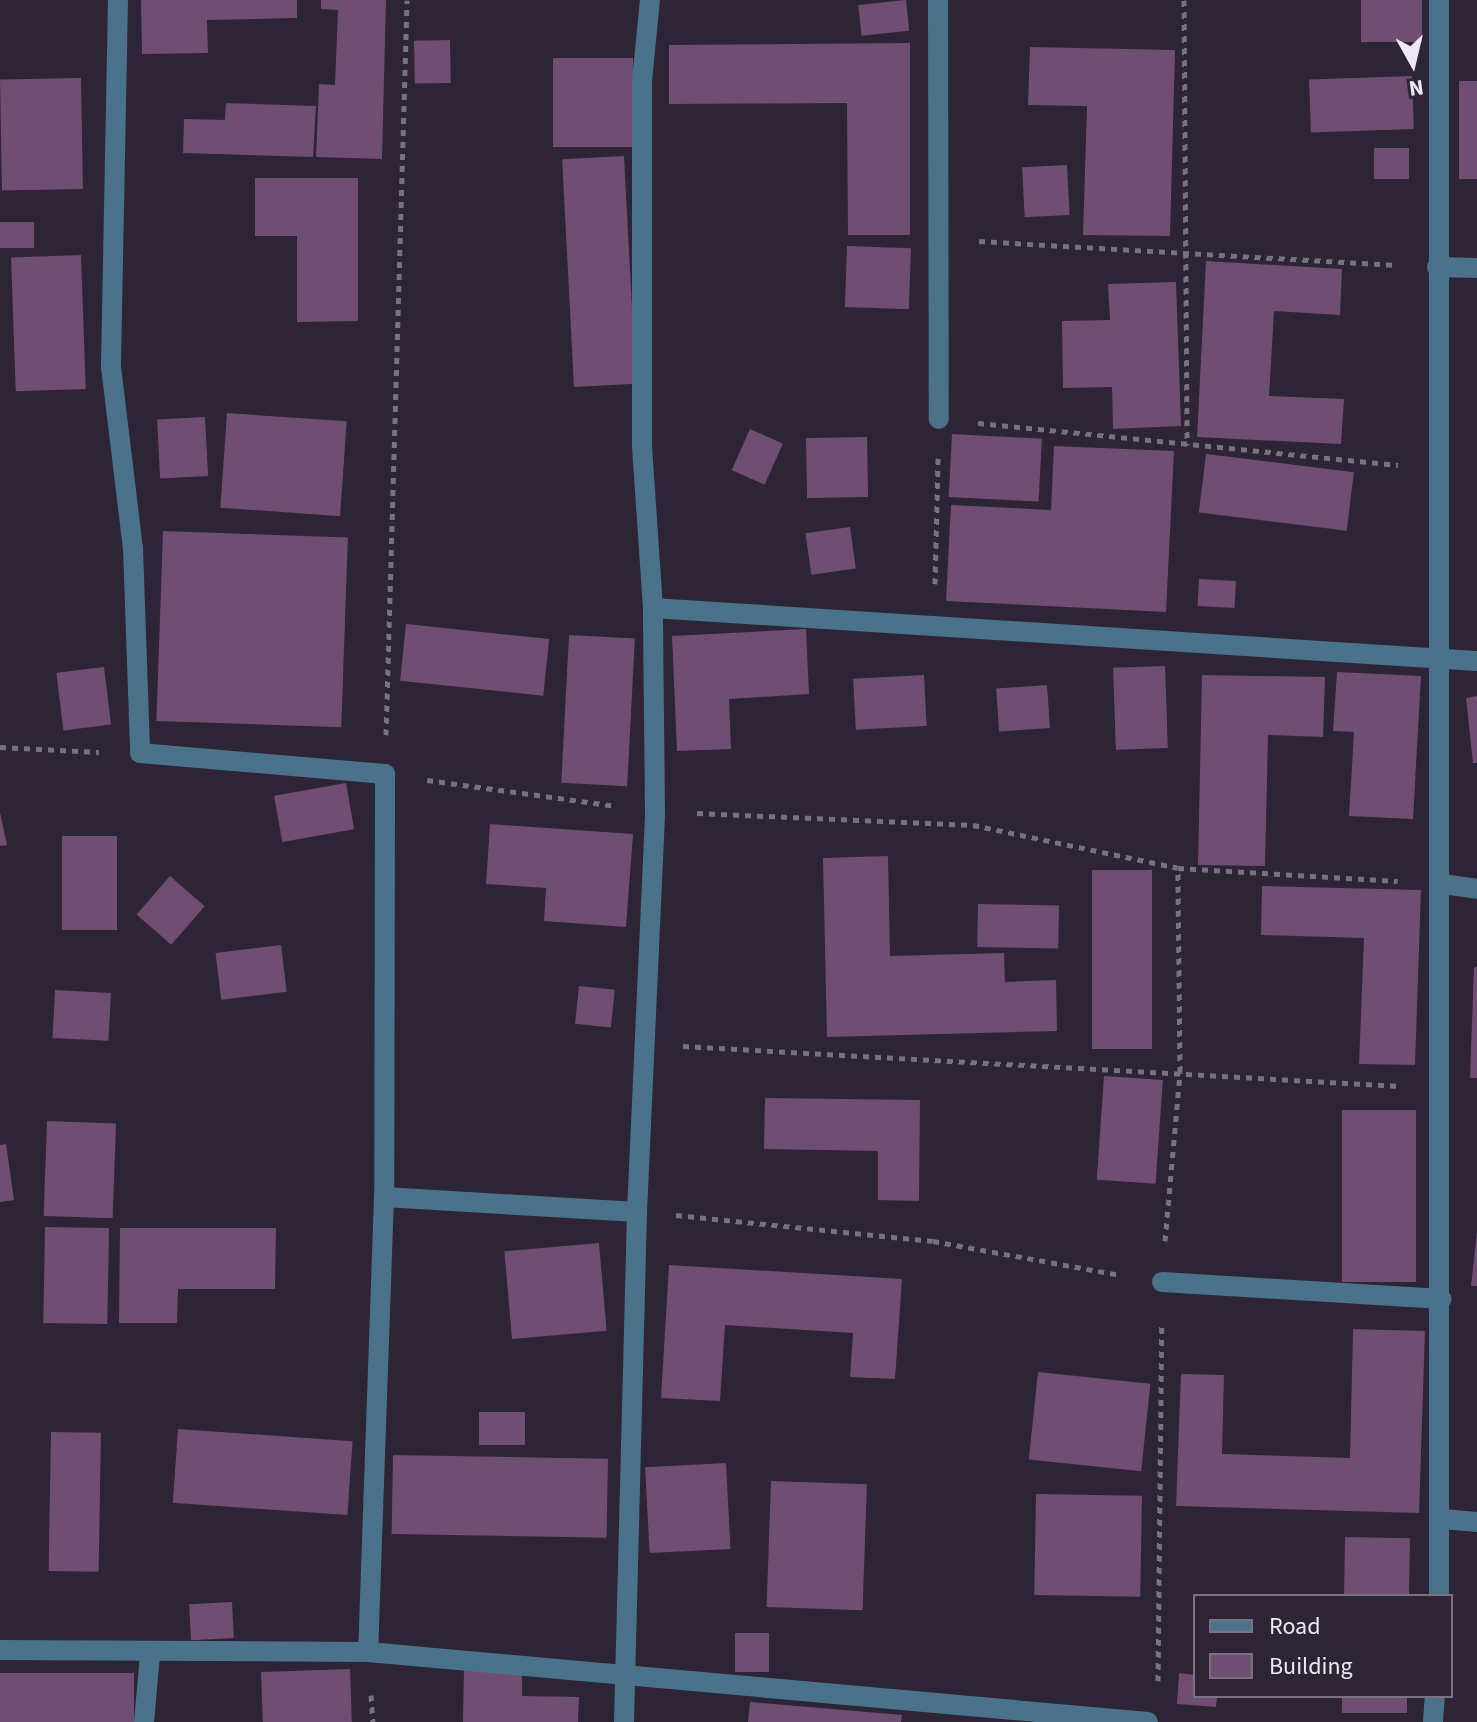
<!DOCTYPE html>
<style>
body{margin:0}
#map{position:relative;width:1477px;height:1722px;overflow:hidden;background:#2d2435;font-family:"Source Sans 3",sans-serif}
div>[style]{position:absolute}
.building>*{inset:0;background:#704d73;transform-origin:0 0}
.path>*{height:5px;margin-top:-2.5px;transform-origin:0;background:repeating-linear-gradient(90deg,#787180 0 6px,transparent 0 12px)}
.minor>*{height:20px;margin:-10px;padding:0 10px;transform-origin:10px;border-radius:10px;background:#4b728b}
span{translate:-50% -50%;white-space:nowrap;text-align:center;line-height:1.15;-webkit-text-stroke:8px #2d2435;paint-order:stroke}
.legend{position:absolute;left:1193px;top:1594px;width:260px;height:104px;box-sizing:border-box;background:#2d2435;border:2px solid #7a7281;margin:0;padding:10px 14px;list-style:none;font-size:24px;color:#ede8f3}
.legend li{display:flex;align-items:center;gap:16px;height:40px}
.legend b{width:40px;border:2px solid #7a7281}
.north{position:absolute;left:1373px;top:24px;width:80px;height:80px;-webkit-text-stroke:6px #2d2435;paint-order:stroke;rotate:172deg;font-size:22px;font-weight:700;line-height:32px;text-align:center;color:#ede8f3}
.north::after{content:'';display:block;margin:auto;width:28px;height:36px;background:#ede8f3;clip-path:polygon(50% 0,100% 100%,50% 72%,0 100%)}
</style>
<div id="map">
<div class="building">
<i style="clip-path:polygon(141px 0,297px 0,297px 18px,207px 20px,208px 53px,142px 54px)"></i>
<i style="clip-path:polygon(321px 0,386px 0,382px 159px,316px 157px,319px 84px,335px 85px,338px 10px,321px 9px)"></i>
<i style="left:906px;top:0;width:31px;height:48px;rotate:84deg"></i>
<i style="left:1361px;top:0;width:61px;height:42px"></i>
<i style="left:450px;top:40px;width:43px;height:36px;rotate:89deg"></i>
<i style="clip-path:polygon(910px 43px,910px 235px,848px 235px,847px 103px,669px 104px,669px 45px)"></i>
<i style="clip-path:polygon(1030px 47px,1175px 50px,1170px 236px,1083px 235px,1087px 106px,1028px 105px)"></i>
<i style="left:633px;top:58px;width:89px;height:80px;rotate:90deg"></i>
<i style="left:1412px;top:76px;width:53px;height:103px;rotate:88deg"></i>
<i style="left:81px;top:78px;width:111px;height:81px;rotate:89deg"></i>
<i style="left:1459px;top:81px;width:18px;height:98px"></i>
<i style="clip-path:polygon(226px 103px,316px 106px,313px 157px,183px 153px,184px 119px,225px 120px)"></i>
<i style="left:1374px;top:148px;width:35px;height:31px"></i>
<i style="left:624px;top:156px;width:228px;height:62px;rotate:87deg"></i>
<i style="left:1067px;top:165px;width:50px;height:45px;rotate:87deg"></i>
<i style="clip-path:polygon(255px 178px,358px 178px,358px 321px,297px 322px,297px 236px,255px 236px)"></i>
<i style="left:0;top:222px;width:34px;height:26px"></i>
<i style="left:847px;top:246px;width:64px;height:61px;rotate:2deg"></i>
<i style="left:81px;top:255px;width:134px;height:70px;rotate:88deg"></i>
<i style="clip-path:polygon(1206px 261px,1342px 269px,1340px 315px,1274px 311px,1269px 396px,1344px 399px,1341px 444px,1197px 437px)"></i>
<i style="clip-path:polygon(1176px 282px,1181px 426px,1113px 429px,1112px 387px,1063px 388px,1062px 321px,1110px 320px,1108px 284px)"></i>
<i style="left:227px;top:413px;width:120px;height:95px;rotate:4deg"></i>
<i style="left:205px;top:417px;width:59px;height:48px;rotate:87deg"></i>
<i style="left:750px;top:429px;width:36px;height:45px;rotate:24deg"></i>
<i style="left:952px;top:434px;width:90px;height:63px;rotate:3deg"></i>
<i style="left:867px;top:437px;width:60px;height:61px;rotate:89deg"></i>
<i style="clip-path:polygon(1054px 446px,1174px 451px,1166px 612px,946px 601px,951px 505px,1051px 510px)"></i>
<i style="left:1206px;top:454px;width:149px;height:59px;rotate:7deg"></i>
<i style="left:850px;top:527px;width:42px;height:45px;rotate:82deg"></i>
<i style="left:163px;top:531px;width:185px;height:190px;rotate:2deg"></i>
<i style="left:1199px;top:579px;width:37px;height:27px;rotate:3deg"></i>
<i style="left:406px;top:624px;width:144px;height:57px;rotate:6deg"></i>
<i style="clip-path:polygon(806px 629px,809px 694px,729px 699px,731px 749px,677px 751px,672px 636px)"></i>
<i style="left:569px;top:635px;width:66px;height:148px;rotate:3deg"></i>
<i style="left:1165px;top:666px;width:82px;height:52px;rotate:88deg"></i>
<i style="left:104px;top:667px;width:58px;height:48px;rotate:83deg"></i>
<i style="clip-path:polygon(1337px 672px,1421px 676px,1413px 819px,1349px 816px,1354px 732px,1333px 731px)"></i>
<i style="left:924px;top:675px;width:51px;height:71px;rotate:87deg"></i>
<i style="clip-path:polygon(1202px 675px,1325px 677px,1323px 737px,1268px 735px,1265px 866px,1198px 865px)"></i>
<i style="left:1047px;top:685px;width:43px;height:51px;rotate:86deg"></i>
<i style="clip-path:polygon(1477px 696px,1477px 763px,1473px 763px,1466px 698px)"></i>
<i style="left:346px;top:783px;width:47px;height:73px;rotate:80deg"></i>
<i style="clip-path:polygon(0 812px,7px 845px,0 846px)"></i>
<i style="clip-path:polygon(490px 824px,633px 834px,626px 927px,544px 921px,546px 888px,486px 884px)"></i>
<i style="left:117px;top:836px;width:94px;height:55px;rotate:90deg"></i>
<i style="clip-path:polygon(888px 856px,890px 956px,1004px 953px,1005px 982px,1056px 980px,1057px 1031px,827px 1037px,823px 858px)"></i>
<i style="left:1092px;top:870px;width:60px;height:179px"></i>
<i style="left:170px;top:876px;width:46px;height:51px;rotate:41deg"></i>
<i style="clip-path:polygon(1262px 886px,1421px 890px,1415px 1065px,1359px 1064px,1364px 938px,1261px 935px)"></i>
<i style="left:978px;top:904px;width:81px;height:43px;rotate:1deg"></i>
<i style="left:281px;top:945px;width:47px;height:66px;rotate:83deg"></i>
<i style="clip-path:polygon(1474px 967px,1477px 967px,1477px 1078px,1470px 1078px)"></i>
<i style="left:579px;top:986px;width:36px;height:38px;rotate:6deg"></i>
<i style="left:55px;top:990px;width:56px;height:48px;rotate:3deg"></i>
<i style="left:1104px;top:1076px;width:59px;height:104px;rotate:4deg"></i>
<i style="clip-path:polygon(765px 1098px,920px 1100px,919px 1201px,878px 1200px,878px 1151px,764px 1149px)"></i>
<i style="left:1416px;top:1110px;width:172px;height:74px;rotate:90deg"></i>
<i style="left:47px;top:1121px;width:69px;height:95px;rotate:2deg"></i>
<i style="clip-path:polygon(6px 1144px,14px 1200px,0 1202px,0 1145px)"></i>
<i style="left:45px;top:1227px;width:64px;height:96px;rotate:1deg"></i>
<i style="clip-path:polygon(120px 1228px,276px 1228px,275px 1289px,178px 1289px,177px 1323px,119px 1323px)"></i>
<i style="clip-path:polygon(1477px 1231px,1477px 1286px,1471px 1286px)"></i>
<i style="left:599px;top:1243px;width:88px;height:95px;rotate:85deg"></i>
<i style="clip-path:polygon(669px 1265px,902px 1279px,895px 1379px,850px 1377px,853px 1333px,725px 1325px,720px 1401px,661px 1398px)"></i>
<i style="clip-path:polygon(1353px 1329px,1425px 1331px,1419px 1513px,1176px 1506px,1181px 1374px,1224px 1375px,1222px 1454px,1350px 1458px)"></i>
<i style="left:1038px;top:1372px;width:113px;height:88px;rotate:6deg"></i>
<i style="left:479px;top:1412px;width:46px;height:33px"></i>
<i style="left:178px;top:1429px;width:175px;height:74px;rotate:4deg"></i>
<i style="left:51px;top:1432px;width:50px;height:139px;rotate:1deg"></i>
<i style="left:393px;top:1455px;width:215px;height:79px;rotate:1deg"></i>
<i style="left:726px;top:1463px;width:86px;height:81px;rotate:87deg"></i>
<i style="left:771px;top:1481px;width:96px;height:126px;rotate:2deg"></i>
<i style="left:1036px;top:1494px;width:106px;height:101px;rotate:1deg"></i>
<i style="left:1345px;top:1537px;width:65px;height:59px;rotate:1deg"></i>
<i style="left:232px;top:1602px;width:36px;height:43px;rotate:87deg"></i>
<i style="left:769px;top:1633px;width:39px;height:34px;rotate:90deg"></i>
<i style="left:350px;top:1669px;width:53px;height:89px;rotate:88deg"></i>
<i style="clip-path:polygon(464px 1669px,522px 1670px,522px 1696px,579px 1697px,578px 1722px,463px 1722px)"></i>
<i style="left:0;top:1673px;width:134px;height:49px"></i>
<i style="clip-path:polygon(1179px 1673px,1195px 1675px,1195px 1696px,1217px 1696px,1216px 1707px,1177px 1704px)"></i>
<i style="left:1342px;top:1696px;width:65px;height:17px"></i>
<i style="clip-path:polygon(750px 1702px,902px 1715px,901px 1722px,748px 1722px)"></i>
</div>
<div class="path">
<i style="left:1184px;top:0;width:445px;rotate:89.6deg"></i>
<i style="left:979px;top:241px;width:418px;rotate:3.3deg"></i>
<i style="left:978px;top:423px;width:422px;rotate:5.7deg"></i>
<i style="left:935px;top:584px;width:126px;rotate:-88.6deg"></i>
<i style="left:386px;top:735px;width:735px;rotate:-88.36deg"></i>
<i style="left:0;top:747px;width:99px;rotate:2.9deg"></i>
<i style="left:427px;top:780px;width:191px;rotate:7.8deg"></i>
<i style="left:697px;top:813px;width:276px;rotate:2.5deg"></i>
<i style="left:973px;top:825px;width:209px;rotate:11.8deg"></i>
<i style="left:1178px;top:868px;width:220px;rotate:3.4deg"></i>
<i style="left:683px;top:1046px;width:718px;rotate:3.19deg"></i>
<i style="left:676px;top:1215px;width:258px;rotate:5.8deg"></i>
<i style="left:933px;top:1241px;width:191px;rotate:10.3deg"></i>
<i style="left:1165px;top:1241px;width:170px;rotate:-84.9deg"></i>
<i style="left:1180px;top:1072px;width:204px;rotate:-90.6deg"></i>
<i style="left:1158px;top:1681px;width:358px;rotate:-89.4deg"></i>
<i style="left:371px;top:1695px;width:27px;rotate:86deg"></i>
</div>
<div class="minor">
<i style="left:118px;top:0;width:367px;rotate:91.1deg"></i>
<i style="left:111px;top:367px;width:182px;rotate:83.1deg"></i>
<i style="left:133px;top:548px;width:205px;rotate:88deg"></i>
<i style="left:140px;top:753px;width:246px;rotate:4.9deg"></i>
<i style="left:385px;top:774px;width:423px;rotate:90.1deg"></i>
<i style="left:384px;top:1197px;width:455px;rotate:92deg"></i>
<i style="left:938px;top:0;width:419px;rotate:89.9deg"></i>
<i style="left:1439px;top:0;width:1596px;rotate:90deg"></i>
<i style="left:1437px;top:267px;width:40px;rotate:1.4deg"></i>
<i style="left:653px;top:608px;width:826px;rotate:3.68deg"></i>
<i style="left:1443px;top:884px;width:34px;rotate:8deg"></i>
<i style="left:384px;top:1197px;width:253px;rotate:3.4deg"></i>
<i style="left:1162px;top:1282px;width:280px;rotate:3.5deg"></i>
<i style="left:1443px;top:1519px;width:34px;rotate:5deg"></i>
<i style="left:0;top:1650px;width:368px;rotate:0.3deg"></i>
<i style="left:368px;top:1652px;width:783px;rotate:5.13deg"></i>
<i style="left:144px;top:1722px;width:67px;rotate:-84.9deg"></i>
<i style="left:624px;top:1722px;width:510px;rotate:-88.54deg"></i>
<i style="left:637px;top:1212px;width:400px;rotate:-87.4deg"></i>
<i style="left:655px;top:812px;width:204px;rotate:-90.6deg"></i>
<i style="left:653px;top:608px;width:163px;rotate:-93.9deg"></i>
<i style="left:642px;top:445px;width:364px;rotate:-90deg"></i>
<i style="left:642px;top:81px;width:81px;rotate:-84.4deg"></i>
<i style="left:1433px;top:1722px;width:26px;rotate:-86deg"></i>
</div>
<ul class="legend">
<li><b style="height:10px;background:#4b728b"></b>Road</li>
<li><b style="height:22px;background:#704d73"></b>Building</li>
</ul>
<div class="north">N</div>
</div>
